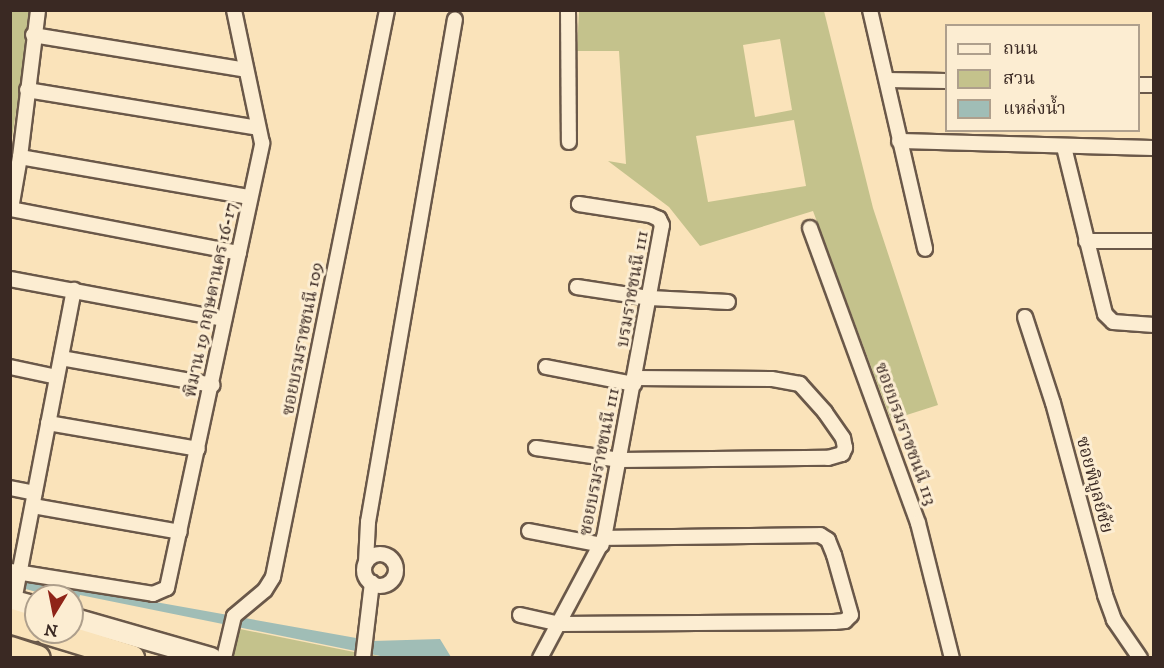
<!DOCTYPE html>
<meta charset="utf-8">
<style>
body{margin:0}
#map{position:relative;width:1164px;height:668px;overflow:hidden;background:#fae3ba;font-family:"IM FELL DW Pica","Noto Serif Thai",serif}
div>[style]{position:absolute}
.green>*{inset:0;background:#c4c28c}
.water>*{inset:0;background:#a0bdb6}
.roads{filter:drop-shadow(2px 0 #6a5849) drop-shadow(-2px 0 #6a5849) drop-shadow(0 2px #6a5849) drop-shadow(0 -2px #6a5849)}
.street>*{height:14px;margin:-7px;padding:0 7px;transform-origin:7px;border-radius:7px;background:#fcedd2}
.street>.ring{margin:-7px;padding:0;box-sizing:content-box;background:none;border:14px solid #fcedd2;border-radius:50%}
.secondary>*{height:20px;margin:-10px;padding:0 10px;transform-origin:10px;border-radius:10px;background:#fcedd2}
.highway>*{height:24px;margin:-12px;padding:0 12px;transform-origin:12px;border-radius:12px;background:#fae3ba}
span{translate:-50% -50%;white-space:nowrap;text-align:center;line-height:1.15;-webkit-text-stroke:6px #fcedd2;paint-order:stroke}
.street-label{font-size:18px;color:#3a2923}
.frame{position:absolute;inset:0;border:12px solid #3a2923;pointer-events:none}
.legend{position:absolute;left:945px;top:24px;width:195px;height:108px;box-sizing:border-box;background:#fcedd2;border:2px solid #ae9f8c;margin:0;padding:8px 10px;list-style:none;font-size:18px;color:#3a2923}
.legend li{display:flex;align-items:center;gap:12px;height:30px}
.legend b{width:30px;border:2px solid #ae9f8c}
.north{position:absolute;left:24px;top:584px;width:60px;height:60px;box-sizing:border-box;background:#fcedd2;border:2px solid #ae9f8c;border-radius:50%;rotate:190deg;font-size:16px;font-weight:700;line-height:24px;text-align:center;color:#3a2923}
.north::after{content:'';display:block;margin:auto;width:21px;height:27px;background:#8f2418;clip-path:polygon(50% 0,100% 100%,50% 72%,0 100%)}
</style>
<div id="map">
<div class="green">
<i style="clip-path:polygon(11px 11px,32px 11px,11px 144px)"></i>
<i style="clip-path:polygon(evenodd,579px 11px,824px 11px,873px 208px,938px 405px,891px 420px,813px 211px,700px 246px,669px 207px,608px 161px,626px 164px,619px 51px,577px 51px,579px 11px,780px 39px,792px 110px,755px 117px,743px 45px,780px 39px,579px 11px,794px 120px,806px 186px,708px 202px,696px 136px,794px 120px)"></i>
<i style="clip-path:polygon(235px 628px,354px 652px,385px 657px,235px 658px,229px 656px)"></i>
</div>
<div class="water">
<i style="clip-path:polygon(10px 576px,373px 641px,440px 639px,451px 657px,385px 657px,80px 595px,78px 603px,72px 602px,72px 596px,51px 596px,11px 585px)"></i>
</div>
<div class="roads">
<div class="street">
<i style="left:568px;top:10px;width:132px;rotate:89.6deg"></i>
<i style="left:870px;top:10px;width:245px;rotate:77deg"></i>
<i style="left:33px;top:35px;width:216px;rotate:9.3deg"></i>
<i style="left:887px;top:80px;width:59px;rotate:1deg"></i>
<i style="left:1138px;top:85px;width:16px"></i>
<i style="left:27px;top:90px;width:234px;rotate:9.3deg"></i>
<i style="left:899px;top:141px;width:255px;rotate:1.6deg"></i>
<i style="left:1064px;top:147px;width:172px;rotate:76.2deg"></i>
<i style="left:1105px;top:314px;width:11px;rotate:45deg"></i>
<i style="left:1113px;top:322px;width:41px;rotate:4.2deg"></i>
<i style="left:20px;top:157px;width:148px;rotate:-83deg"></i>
<i style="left:810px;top:228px;width:314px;rotate:69.9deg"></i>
<i style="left:918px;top:523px;width:139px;rotate:75.9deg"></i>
<i style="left:1086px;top:241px;width:68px"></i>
<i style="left:239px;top:253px;width:232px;rotate:-169.1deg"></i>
<i style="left:11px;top:209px;width:53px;rotate:-80.2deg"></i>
<i style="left:20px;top:157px;width:233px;rotate:9.9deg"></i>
<i style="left:10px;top:279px;width:218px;rotate:10.6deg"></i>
<i style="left:577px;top:287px;width:74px;rotate:8.6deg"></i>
<i style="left:650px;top:298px;width:78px;rotate:2.9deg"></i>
<i style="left:1025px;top:317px;width:90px;rotate:72deg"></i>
<i style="left:1053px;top:403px;width:199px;rotate:74.8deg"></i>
<i style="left:1105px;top:595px;width:27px;rotate:70deg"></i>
<i style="left:1114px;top:620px;width:46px;rotate:55.6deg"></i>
<i style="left:61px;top:358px;width:154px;rotate:10.1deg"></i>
<i style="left:10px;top:367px;width:48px;rotate:12deg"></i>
<i style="left:546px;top:367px;width:90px;rotate:10.9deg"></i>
<i style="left:48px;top:423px;width:152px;rotate:9.8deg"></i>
<i style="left:536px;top:448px;width:85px;rotate:8.1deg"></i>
<i style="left:620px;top:460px;width:208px;rotate:-0.6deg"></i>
<i style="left:828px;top:458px;width:15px;rotate:-16deg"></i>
<i style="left:842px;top:454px;width:7px;rotate:-63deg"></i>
<i style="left:845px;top:448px;width:10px;rotate:-101deg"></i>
<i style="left:843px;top:438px;width:32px;rotate:-125deg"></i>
<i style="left:825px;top:412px;width:38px;rotate:-132deg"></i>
<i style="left:800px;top:384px;width:29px;rotate:-170deg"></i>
<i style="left:771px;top:379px;width:136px;rotate:-179.6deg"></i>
<i style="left:10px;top:488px;width:25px;rotate:11deg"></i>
<i style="left:33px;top:506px;width:149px;rotate:10deg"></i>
<i style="left:529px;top:531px;width:74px;rotate:10.9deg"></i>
<i class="ring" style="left:364px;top:554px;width:18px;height:18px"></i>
<i style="left:366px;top:562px;width:40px;rotate:-87.1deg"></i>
<i style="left:368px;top:522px;width:510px;rotate:-80.19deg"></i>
<i style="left:10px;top:571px;width:145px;rotate:9.1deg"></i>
<i style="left:153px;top:594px;width:15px;rotate:-23deg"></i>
<i style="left:167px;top:588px;width:455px;rotate:-77.9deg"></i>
<i style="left:262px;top:143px;width:136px;rotate:-101.9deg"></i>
<i style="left:14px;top:601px;width:317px;rotate:-79.1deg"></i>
<i style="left:520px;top:615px;width:41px;rotate:12.7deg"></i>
<i style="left:560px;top:624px;width:274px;rotate:-0.4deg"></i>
<i style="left:834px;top:622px;width:11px;rotate:-5deg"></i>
<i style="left:845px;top:621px;width:8px;rotate:-45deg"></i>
<i style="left:851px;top:615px;width:62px;rotate:-105.8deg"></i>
<i style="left:834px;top:555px;width:16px;rotate:-112deg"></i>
<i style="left:828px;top:540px;width:9px;rotate:-148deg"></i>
<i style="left:820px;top:535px;width:216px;rotate:179.2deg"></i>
<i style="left:224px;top:658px;width:43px;rotate:-76.6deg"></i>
<i style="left:234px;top:616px;width:40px;rotate:-40deg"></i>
<i style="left:265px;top:590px;width:15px;rotate:-58deg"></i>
<i style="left:273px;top:577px;width:578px;rotate:-78.63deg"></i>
<i style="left:363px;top:658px;width:76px;rotate:-83.2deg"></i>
<i style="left:540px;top:658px;width:136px;rotate:-61.9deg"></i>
<i style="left:604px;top:538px;width:318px;rotate:-79.5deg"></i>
<i style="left:662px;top:225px;width:7px;rotate:-117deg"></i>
<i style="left:659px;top:219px;width:10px;rotate:-156deg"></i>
<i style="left:650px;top:215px;width:72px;rotate:-171.2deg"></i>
</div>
<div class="secondary">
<i style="left:10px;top:600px;width:27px;rotate:15deg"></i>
<i style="left:72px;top:618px;width:145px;rotate:16.1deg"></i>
</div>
<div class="highway">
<i style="left:10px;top:621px;width:27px;rotate:17deg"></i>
<i style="left:47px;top:632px;width:89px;rotate:17deg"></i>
<i style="left:10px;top:649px;width:29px;rotate:18deg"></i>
</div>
</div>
<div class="street-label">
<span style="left:633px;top:289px;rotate:-80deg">บรมราชชนนี 111</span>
<span style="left:211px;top:300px;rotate:-78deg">พิมาน 19 กฤษดานคร 16-17</span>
<span style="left:303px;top:339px;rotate:-79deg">ซอยบรมราชชนนี 109</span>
<span style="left:905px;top:434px;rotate:70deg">ซอยบรมราชชนนี 113</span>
<span style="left:600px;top:462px;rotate:-79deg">ซอยบรมราชชนนี 111</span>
<span style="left:1094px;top:485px;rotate:75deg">ซอยพิบูลย์ชัย</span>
</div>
<div class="frame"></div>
<ul class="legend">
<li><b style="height:8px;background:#fcedd2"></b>ถนน</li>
<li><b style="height:16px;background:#c4c28c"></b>สวน</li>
<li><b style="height:16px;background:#a0bdb6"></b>แหล่งน้ำ</li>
</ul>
<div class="north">N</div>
</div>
